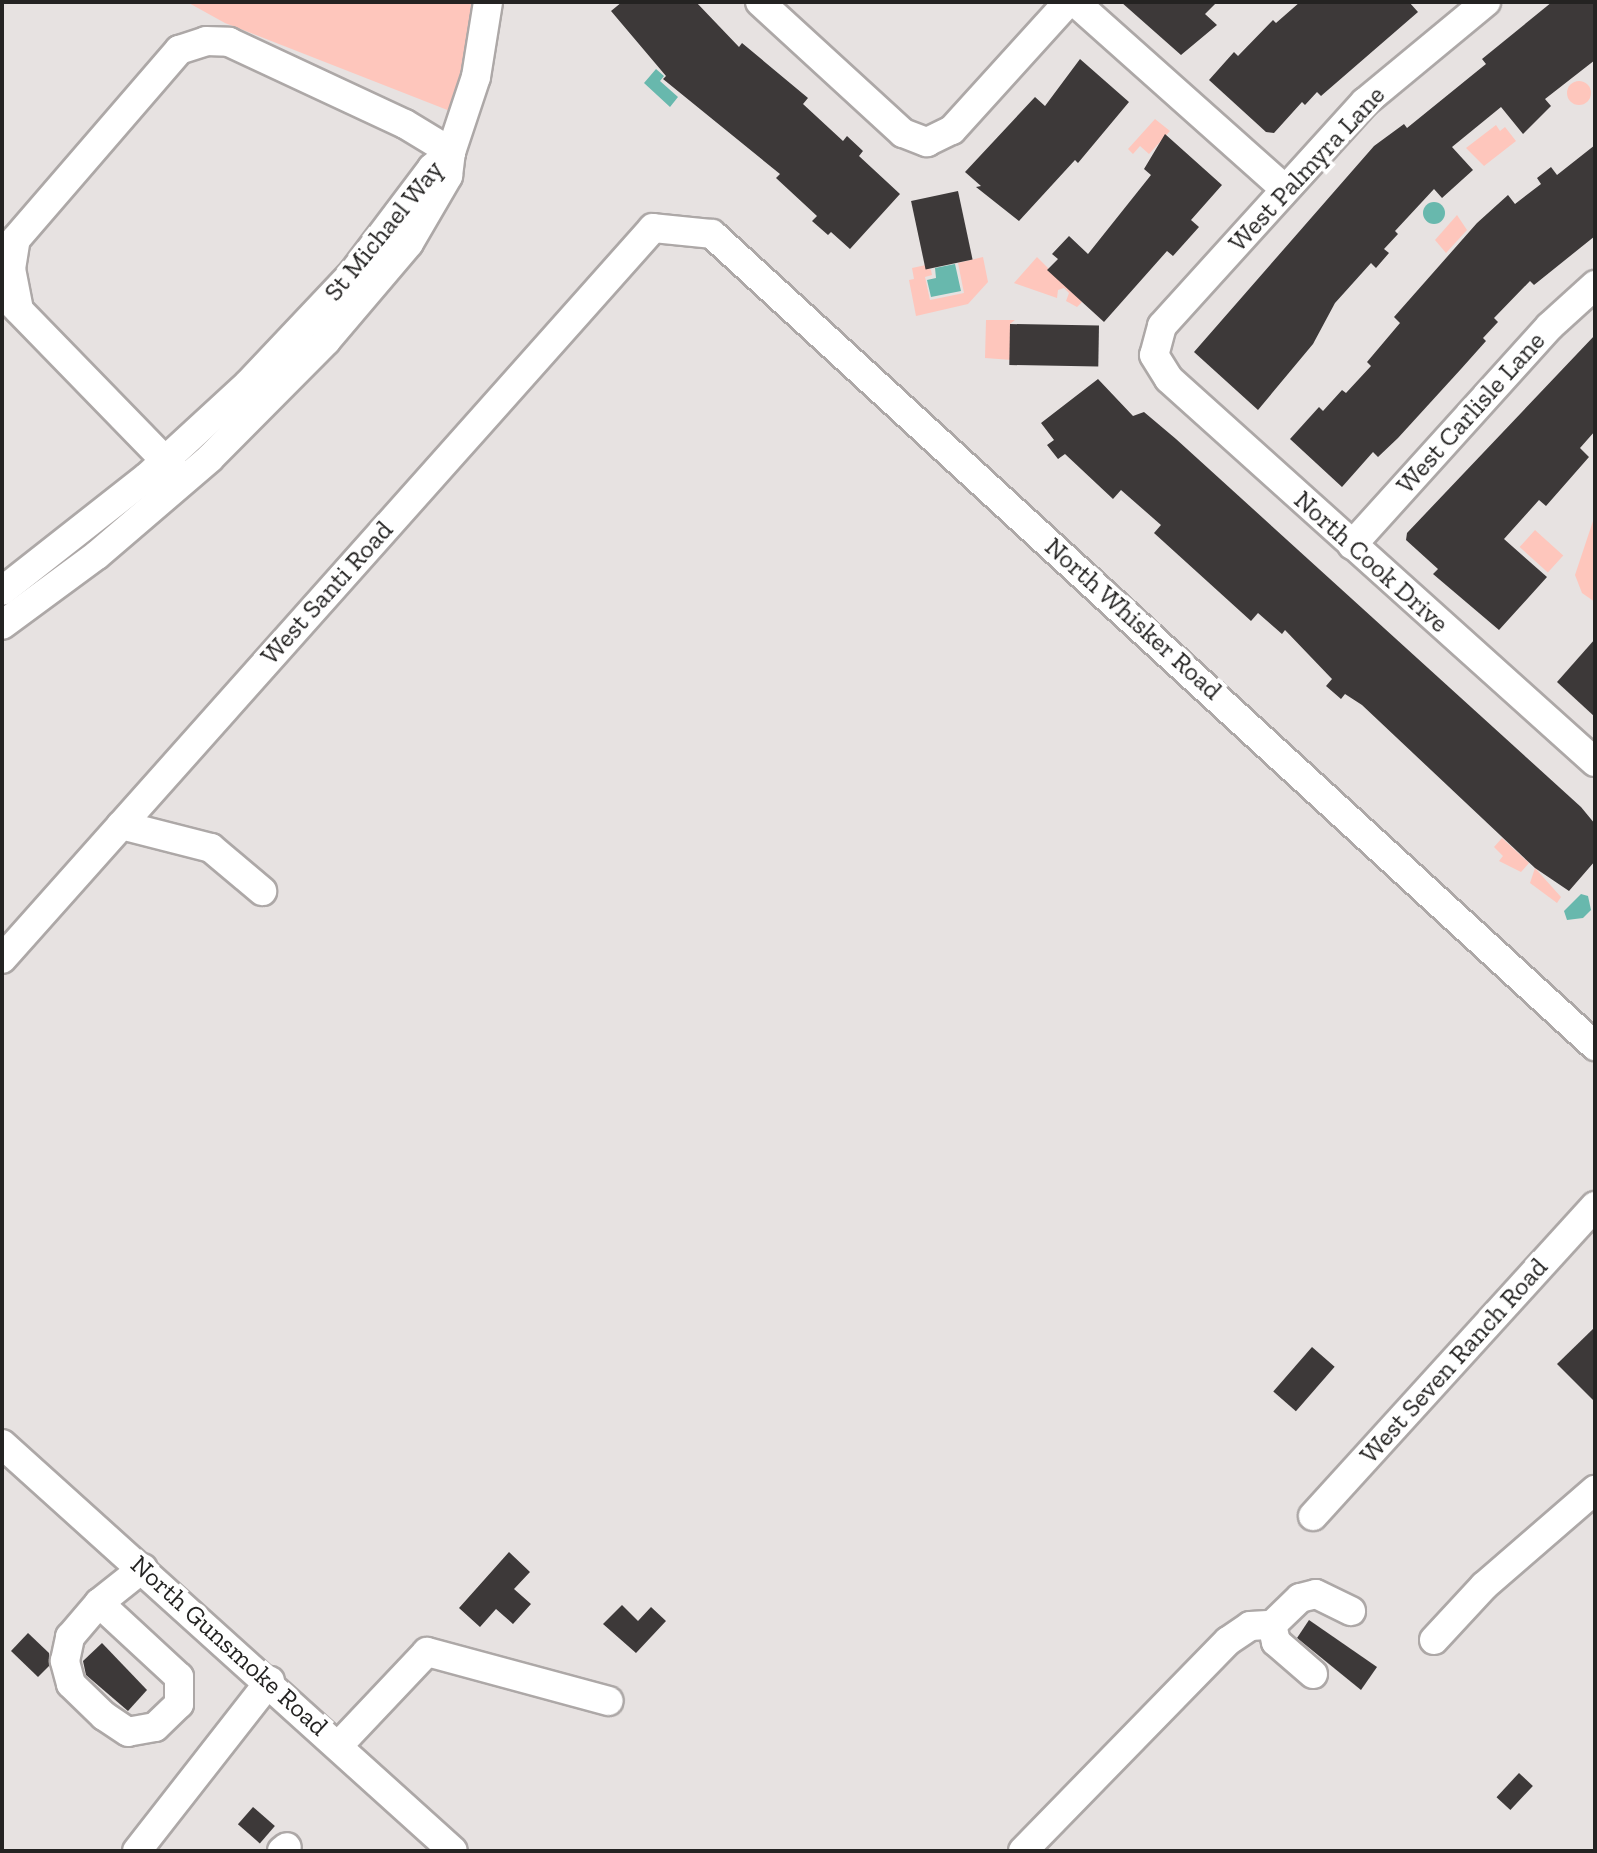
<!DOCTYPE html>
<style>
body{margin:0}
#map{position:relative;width:1597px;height:1853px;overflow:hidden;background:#e7e2e1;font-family:"Zilla Slab",serif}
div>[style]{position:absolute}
.green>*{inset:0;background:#fec6bc;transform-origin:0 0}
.round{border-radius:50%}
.water>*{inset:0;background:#68b8ad}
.building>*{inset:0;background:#3d3939;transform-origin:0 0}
.roads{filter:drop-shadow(2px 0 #ada8a7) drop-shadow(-2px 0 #ada8a7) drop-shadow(0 2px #ada8a7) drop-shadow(0 -2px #ada8a7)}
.minor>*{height:28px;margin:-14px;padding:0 14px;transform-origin:14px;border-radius:14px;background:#fff}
span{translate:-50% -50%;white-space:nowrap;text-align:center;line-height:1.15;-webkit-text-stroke:8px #fff;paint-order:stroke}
.street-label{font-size:26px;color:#242322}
.frame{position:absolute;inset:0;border:4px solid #242322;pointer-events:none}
</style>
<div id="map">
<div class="green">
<i style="clip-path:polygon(187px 2px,472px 2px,463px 70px,450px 111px,225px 23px)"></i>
<i class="round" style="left:1567px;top:81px;width:24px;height:24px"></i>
<i style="clip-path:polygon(1155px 119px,1170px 131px,1149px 154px,1140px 146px,1133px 154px,1128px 149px)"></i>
<i style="clip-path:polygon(1496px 125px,1500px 131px,1505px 127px,1516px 141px,1484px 166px,1466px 148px)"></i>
<i style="clip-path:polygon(1457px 215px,1467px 230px,1446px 253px,1435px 240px)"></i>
<i style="clip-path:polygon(983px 257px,988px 282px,968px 304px,916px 316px,909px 280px,914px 279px,912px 268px,926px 265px,931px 270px,932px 275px,925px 277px,930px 300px,964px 293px,958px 263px)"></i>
<i style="clip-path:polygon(1037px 257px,1082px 302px,1077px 307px,1066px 301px,1069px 293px,1064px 288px,1058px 290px,1057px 298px,1014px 283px)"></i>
<i style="clip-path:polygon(986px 320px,1015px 320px,1010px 324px,1012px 360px,985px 358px)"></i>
<i style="clip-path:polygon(1595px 515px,1595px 602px,1582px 593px,1575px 575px)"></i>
<i style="left:1535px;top:530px;width:38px;height:23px;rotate:42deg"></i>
<i style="clip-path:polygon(1502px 838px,1529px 863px,1521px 872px,1499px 861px,1503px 856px,1494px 847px)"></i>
<i style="clip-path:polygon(1535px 868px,1561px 897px,1557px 903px,1530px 883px)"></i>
</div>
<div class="water">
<i style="clip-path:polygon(656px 69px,664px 76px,660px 81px,678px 97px,670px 107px,644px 83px)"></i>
<i class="round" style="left:1423px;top:202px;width:22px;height:22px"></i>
<i style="clip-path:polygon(955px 264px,961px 291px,931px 297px,927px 280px,936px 278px,935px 268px)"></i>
<i style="clip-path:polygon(1581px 894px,1588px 896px,1591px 910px,1583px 918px,1567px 920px,1564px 911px)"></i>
</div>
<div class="building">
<i style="clip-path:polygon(622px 2px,696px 2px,739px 47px,742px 43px,808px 98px,803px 104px,843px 141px,847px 136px,863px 151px,859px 156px,900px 194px,850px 249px,831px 232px,828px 235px,812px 221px,817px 216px,776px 178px,780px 174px,663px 79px,666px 76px,611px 11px)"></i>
<i style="clip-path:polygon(1121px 2px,1217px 2px,1205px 14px,1217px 25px,1181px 55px)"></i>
<i style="clip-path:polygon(1300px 2px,1409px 2px,1418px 12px,1321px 96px,1317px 92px,1305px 105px,1302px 102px,1274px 133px,1266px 132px,1209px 80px,1234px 52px,1238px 56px,1273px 20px,1276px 23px)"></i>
<i style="clip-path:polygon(1552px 2px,1595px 2px,1595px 60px,1545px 99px,1551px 106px,1523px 134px,1501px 107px,1452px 147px,1473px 170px,1442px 198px,1434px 189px,1395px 231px,1398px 234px,1384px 249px,1389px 253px,1376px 268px,1371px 263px,1335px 303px,1313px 344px,1258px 410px,1194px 352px,1374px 146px,1404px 124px,1407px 128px,1481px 68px,1486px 64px,1482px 59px)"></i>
<i style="clip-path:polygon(1080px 59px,1129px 102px,1078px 163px,1075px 160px,1019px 221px,976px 187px,981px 186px,965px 172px,1035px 97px,1045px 106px)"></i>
<i style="clip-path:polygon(1165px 134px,1222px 185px,1191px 220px,1199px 227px,1173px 256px,1167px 251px,1104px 322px,1047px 270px,1058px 259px,1052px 254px,1069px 236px,1088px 254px,1151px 175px,1144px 169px)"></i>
<i style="clip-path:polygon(1595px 145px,1595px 236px,1534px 285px,1530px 281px,1494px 318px,1498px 322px,1483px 338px,1486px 341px,1461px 369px,1398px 438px,1378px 457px,1373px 452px,1342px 487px,1290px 439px,1319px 407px,1323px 411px,1342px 390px,1346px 393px,1371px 366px,1367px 362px,1400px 323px,1394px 317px,1477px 223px,1508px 195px,1515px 204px,1541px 184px,1537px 178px,1551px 167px,1557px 175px)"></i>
<i style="left:958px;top:191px;width:70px;height:48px;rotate:78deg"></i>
<i style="left:1010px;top:324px;width:89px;height:41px;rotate:1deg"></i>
<i style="clip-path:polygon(1595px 335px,1595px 431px,1580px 448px,1589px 457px,1546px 506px,1539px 500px,1504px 539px,1547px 577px,1499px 630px,1433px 574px,1438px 569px,1406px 540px,1407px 533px)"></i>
<i style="clip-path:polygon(1098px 379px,1133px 416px,1144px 412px,1176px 439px,1581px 807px,1595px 824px,1595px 861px,1569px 891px,1535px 868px,1362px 705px,1345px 694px,1341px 699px,1326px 686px,1332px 679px,1285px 630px,1282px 634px,1258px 613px,1251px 621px,1154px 533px,1161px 525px,1121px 490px,1113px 499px,1065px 454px,1058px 459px,1047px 445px,1054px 440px,1041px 423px)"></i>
<i style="clip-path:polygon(1595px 639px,1595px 717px,1557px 682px)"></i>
<i style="clip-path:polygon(1595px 1327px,1595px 1402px,1557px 1364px)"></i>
<i style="left:1312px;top:1347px;width:30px;height:59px;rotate:41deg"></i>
<i style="clip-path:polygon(509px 1552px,530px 1572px,514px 1589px,531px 1604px,513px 1624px,496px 1609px,480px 1627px,459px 1608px)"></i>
<i style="clip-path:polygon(622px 1605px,638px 1621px,651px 1607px,666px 1621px,636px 1653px,603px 1624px)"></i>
<i style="clip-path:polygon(1309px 1620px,1377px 1667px,1361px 1690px,1297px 1638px)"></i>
<i style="clip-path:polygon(28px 1633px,49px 1653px,49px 1666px,38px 1677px,11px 1651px)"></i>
<i style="clip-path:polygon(102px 1643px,147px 1690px,128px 1711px,86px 1675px,83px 1661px)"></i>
<i style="left:1519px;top:1773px;width:19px;height:33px;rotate:43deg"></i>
<i style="left:253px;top:1807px;width:29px;height:23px;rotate:41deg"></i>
</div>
<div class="roads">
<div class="minor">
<i style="left:760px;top:2px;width:194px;rotate:42.5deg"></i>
<i style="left:903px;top:133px;width:26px;rotate:21deg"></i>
<i style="left:927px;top:142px;width:28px;rotate:-26deg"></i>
<i style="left:952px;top:130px;width:173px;rotate:-47.8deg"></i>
<i style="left:1075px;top:2px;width:281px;rotate:41.7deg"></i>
<i style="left:1486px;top:2px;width:157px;rotate:140.4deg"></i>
<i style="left:1365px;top:102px;width:302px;rotate:132.2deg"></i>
<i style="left:1162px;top:326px;width:30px;rotate:105deg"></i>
<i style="left:1154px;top:355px;width:28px;rotate:58deg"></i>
<i style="left:1169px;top:379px;width:573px;rotate:41.96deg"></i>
<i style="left:7px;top:298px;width:247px;rotate:45.8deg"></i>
<i style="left:19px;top:310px;width:42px;rotate:-101deg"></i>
<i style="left:11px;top:269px;width:30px;rotate:-81deg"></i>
<i style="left:16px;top:239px;width:250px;rotate:-49.2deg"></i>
<i style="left:179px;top:50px;width:28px;rotate:-18deg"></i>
<i style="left:206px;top:41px;width:23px;rotate:2deg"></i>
<i style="left:229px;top:42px;width:194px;rotate:25deg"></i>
<i style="left:405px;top:124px;width:54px;rotate:31.3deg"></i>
<i style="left:1352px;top:545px;width:295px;rotate:-47.9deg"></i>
<i style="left:1550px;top:326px;width:61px;rotate:-42.3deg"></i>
<i style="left:2px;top:591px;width:184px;rotate:-38.2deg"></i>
<i style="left:147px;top:477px;width:137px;rotate:-42.6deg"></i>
<i style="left:248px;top:384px;width:153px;rotate:-46.6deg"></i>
<i style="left:353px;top:273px;width:131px;rotate:-53deg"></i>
<i style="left:432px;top:168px;width:25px;rotate:-40deg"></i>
<i style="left:2px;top:625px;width:118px;rotate:-36.4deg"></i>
<i style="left:97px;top:555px;width:149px;rotate:-40.6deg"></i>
<i style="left:210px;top:458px;width:165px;rotate:-45.2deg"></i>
<i style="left:326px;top:341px;width:128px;rotate:-49.7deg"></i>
<i style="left:409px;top:243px;width:78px;rotate:-59.8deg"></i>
<i style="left:448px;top:176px;width:24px;rotate:-83deg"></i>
<i style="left:451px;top:152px;width:79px;rotate:-71.6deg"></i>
<i style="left:476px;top:77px;width:76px;rotate:-80.9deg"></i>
<i style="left:121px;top:825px;width:93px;rotate:14.3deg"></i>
<i style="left:211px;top:848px;width:67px;rotate:40.1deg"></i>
<i style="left:2px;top:959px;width:979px;rotate:-48.31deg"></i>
<i style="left:653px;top:228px;width:59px;rotate:5.8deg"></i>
<i style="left:712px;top:234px;width:1200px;rotate:42.6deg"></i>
<i style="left:2px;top:1444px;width:607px;rotate:42.06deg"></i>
<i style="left:1313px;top:1516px;width:419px;rotate:-47.7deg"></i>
<i style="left:99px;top:1603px;width:109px;rotate:42.8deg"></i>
<i style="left:179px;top:1677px;width:27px;rotate:90deg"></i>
<i style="left:179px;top:1704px;width:33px;rotate:136deg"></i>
<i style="left:155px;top:1727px;width:27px;rotate:170deg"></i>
<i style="left:128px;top:1732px;width:29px;rotate:-146deg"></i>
<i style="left:104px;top:1716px;width:46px;rotate:-135.9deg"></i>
<i style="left:71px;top:1684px;width:24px;rotate:-105deg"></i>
<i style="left:65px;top:1661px;width:25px;rotate:-78deg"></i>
<i style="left:70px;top:1637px;width:45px;rotate:-49.5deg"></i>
<i style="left:99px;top:1603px;width:56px;rotate:-38.5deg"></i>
<i style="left:1434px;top:1640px;width:74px;rotate:-47.2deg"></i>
<i style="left:1484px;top:1586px;width:147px;rotate:-40.9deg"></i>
<i style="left:1313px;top:1674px;width:49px;rotate:-139.1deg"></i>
<i style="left:1276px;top:1642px;width:17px;rotate:-103deg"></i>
<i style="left:1272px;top:1625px;width:39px;rotate:-44deg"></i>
<i style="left:1300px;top:1598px;width:16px;rotate:-14deg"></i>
<i style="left:1316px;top:1594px;width:39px;rotate:26deg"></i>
<i style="left:339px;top:1745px;width:128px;rotate:-46.6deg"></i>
<i style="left:427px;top:1652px;width:188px;rotate:15.1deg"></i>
<i style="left:137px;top:1851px;width:216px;rotate:-52deg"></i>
<i style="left:282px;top:1851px;width:6px;rotate:-39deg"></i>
<i style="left:1023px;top:1851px;width:293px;rotate:-45.7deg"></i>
<i style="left:1228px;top:1641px;width:27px;rotate:-34deg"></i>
<i style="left:1250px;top:1626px;width:22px;rotate:-3deg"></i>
</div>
</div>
<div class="street-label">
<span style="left:1307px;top:169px;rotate:-47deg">West Palmyra Lane</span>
<span style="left:384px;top:231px;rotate:-51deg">St Michael Way</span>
<span style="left:1471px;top:413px;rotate:-48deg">West Carlisle Lane</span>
<span style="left:1371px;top:562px;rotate:42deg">North Cook Drive</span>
<span style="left:327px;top:593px;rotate:-48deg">West Santi Road</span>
<span style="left:1133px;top:619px;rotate:42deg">North Whisker Road</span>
<span style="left:1454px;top:1361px;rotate:-48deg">West Seven Ranch Road</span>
<span style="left:229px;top:1646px;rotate:42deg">North Gunsmoke Road</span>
</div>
<div class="frame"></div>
</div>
